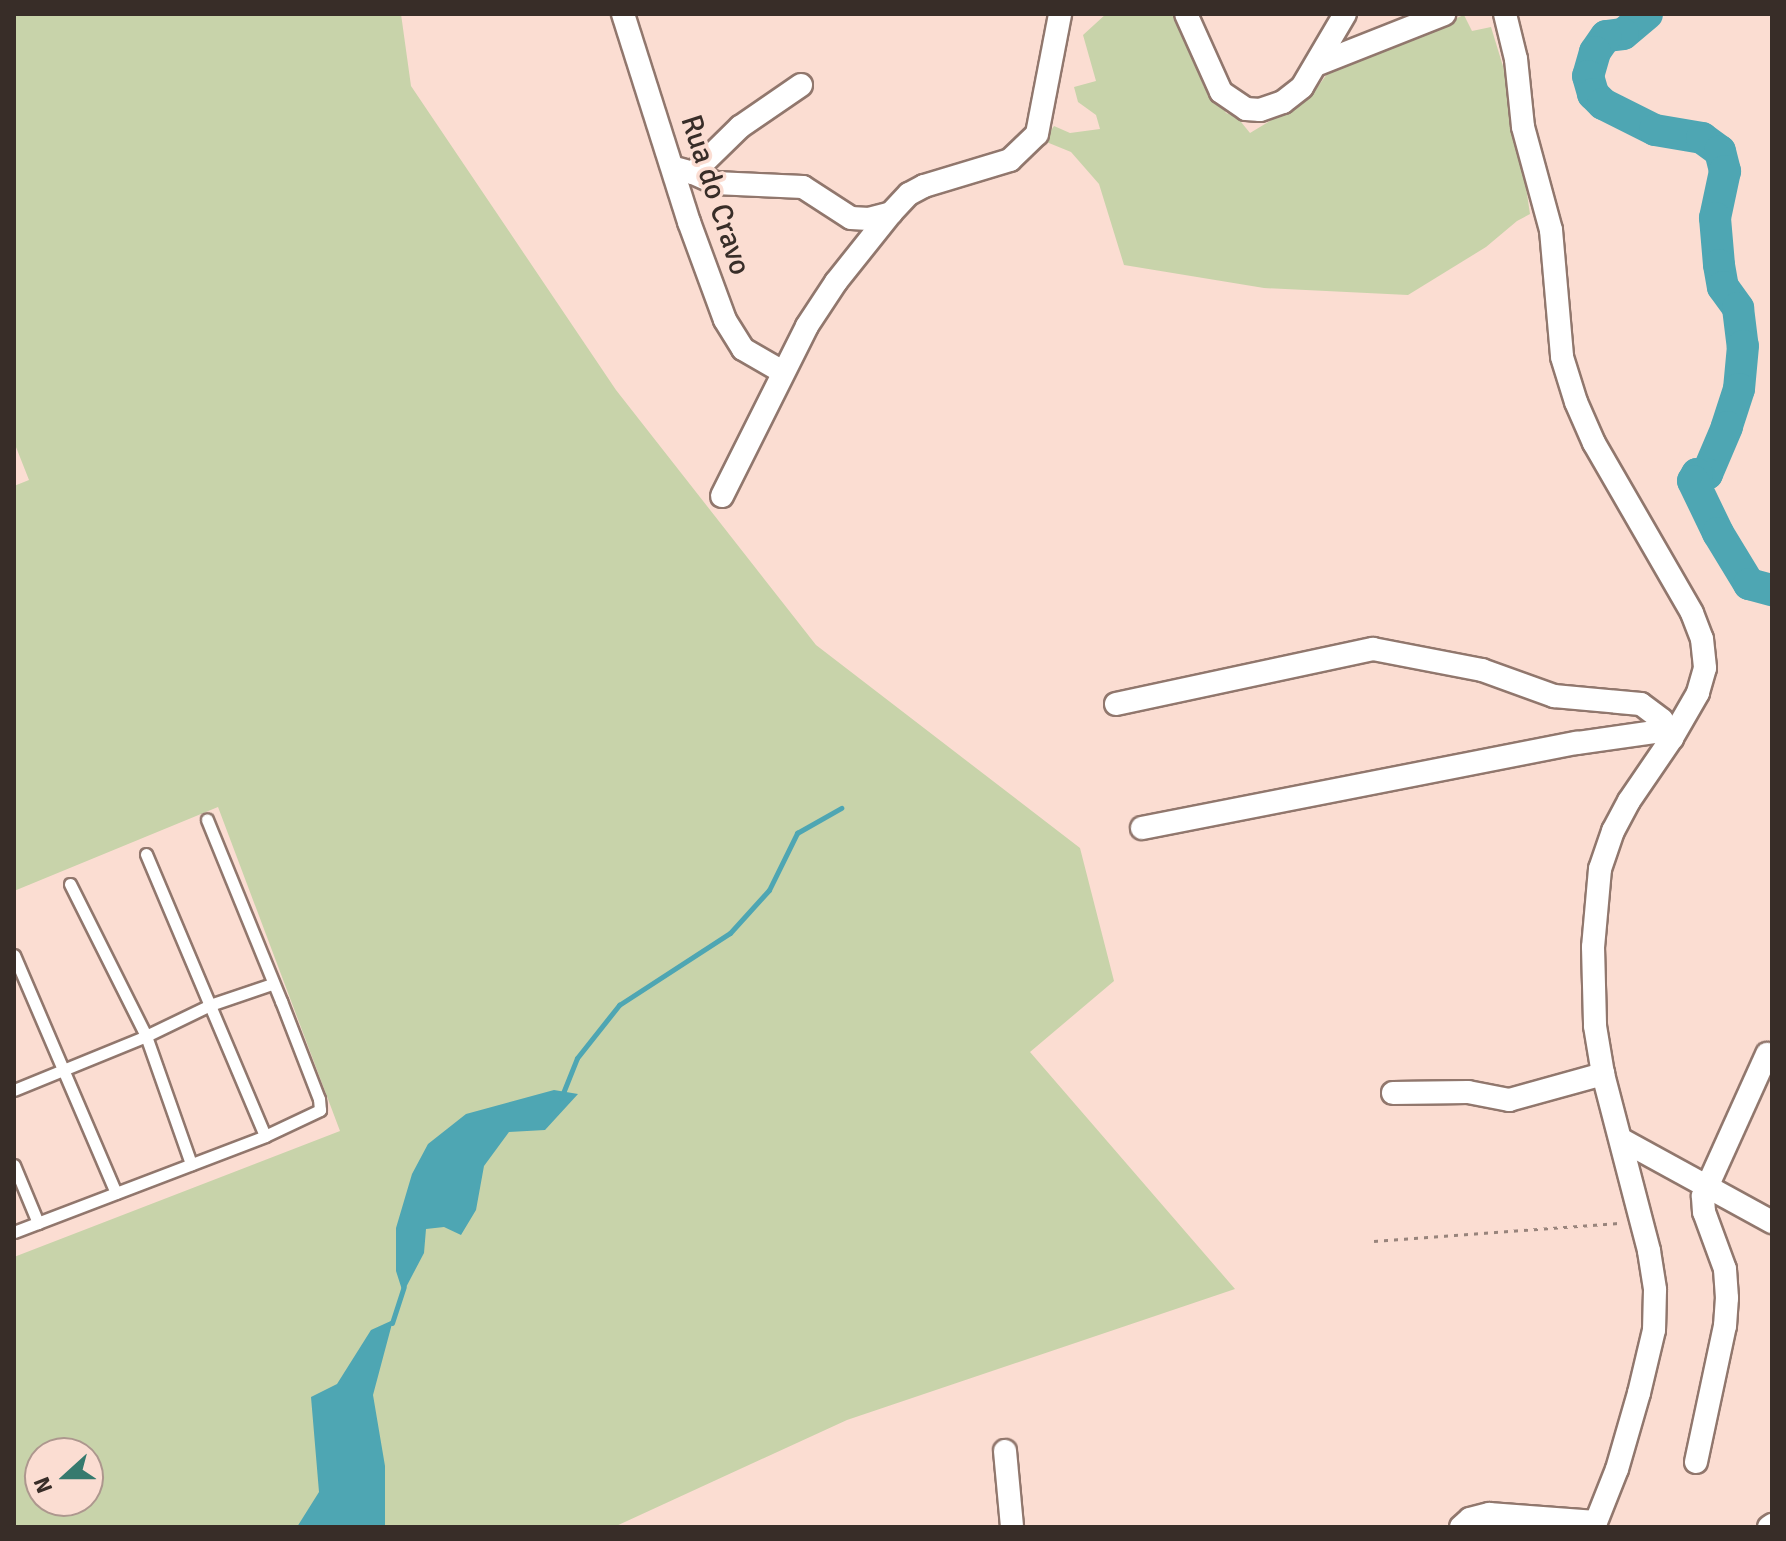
<!DOCTYPE html>
<style>
body{margin:0}
#map{position:relative;width:1786px;height:1541px;overflow:hidden;background:#fbddd2;font-family:Signika,sans-serif}
div>[style]{position:absolute}
.green>*{inset:0;background:#c8d3aa}
.water>*{inset:0;background:#4ea6b3}
.stream>*{height:5px;margin:-2.5px;padding:0 2.5px;transform-origin:2.5px;border-radius:2.5px;background:#4ea6b3}
.river>*{height:32px;margin:-16px;padding:0 16px;transform-origin:16px;border-radius:16px;background:#4ea6b3}
.path>*{height:3px;margin-top:-1.5px;transform-origin:0;background:repeating-linear-gradient(90deg,#98847c 0 4px,transparent 0 10px)}
.roads{filter:drop-shadow(2px 0 #91776d) drop-shadow(-2px 0 #91776d) drop-shadow(0 2px #91776d) drop-shadow(0 -2px #91776d)}
.lane>*{height:11px;margin:-5.5px;padding:0 5.5px;transform-origin:5.5px;border-radius:5.5px;background:#fff}
.street>*{height:22px;margin:-11px;padding:0 11px;transform-origin:11px;border-radius:11px;background:#fff}
span{translate:-50% -50%;white-space:nowrap;text-align:center;line-height:1.15;-webkit-text-stroke:7px #fbddd2;paint-order:stroke}
.street-label{font-size:30px;color:#382d28}
.frame{position:absolute;inset:0;border:16px solid #382d28;pointer-events:none}
.north{position:absolute;left:24px;top:1437px;width:80px;height:80px;box-sizing:border-box;background:#fbddd2;border:2px solid #ad978e;border-radius:50%;rotate:249deg;font-size:22px;font-weight:700;line-height:32px;text-align:center;color:#382d28}
.north::after{content:'';display:block;margin:auto;width:28px;height:36px;background:#367a6e;clip-path:polygon(50% 0,100% 100%,50% 72%,0 100%)}
</style>
<div id="map">
<div class="green">
<i style="clip-path:polygon(evenodd,14px 14px,401px 14px,411px 86px,616px 390px,816px 645px,1080px 848px,1114px 981px,1030px 1052px,1235px 1289px,847px 1420px,614px 1527px,14px 1527px,14px 1257px,340px 1131px,218px 807px,14px 891px,14px 486px,29px 480px,14px 442px,14px 14px,40px 1453px,88px 1453px,88px 1501px,40px 1501px,40px 1453px)"></i>
<i style="clip-path:polygon(1106px 14px,1177px 14px,1204px 87px,1216px 96px,1226px 113px,1237px 117px,1250px 133px,1311px 96px,1330px 70px,1464px 15px,1472px 31px,1491px 27px,1513px 99px,1530px 214px,1517px 221px,1486px 247px,1408px 295px,1264px 288px,1124px 265px,1099px 184px,1071px 152px,1044px 141px,1054px 126px,1070px 133px,1100px 129px,1096px 115px,1078px 102px,1074px 87px,1096px 81px,1083px 35px)"></i>
</div>
<div class="water">
<i style="clip-path:polygon(554px 1090px,578px 1094px,545px 1130px,509px 1132px,484px 1166px,476px 1210px,461px 1235px,444px 1227px,426px 1229px,424px 1253px,403px 1293px,396px 1271px,396px 1228px,412px 1174px,428px 1144px,466px 1114px)"></i>
<i style="clip-path:polygon(393px 1320px,373px 1395px,385px 1466px,385px 1527px,297px 1527px,319px 1492px,311px 1397px,337px 1384px,371px 1330px)"></i>
</div>
<div class="stream">
<i style="left:561px;top:1098px;width:43px;rotate:-68.2deg"></i>
<i style="left:577px;top:1058px;width:68px;rotate:-51.6deg"></i>
<i style="left:619px;top:1005px;width:132px;rotate:-33deg"></i>
<i style="left:730px;top:933px;width:58px;rotate:-47.8deg"></i>
<i style="left:769px;top:890px;width:64px;rotate:-63.8deg"></i>
<i style="left:797px;top:833px;width:51px;rotate:-29.6deg"></i>
<i style="left:392px;top:1323px;width:38px;rotate:-72deg"></i>
</div>
<div class="river">
<i style="left:1647px;top:14px;width:31px;rotate:140deg"></i>
<i style="left:1623px;top:34px;width:17px;rotate:173deg"></i>
<i style="left:1606px;top:36px;width:19px;rotate:125deg"></i>
<i style="left:1595px;top:52px;width:25px;rotate:106deg"></i>
<i style="left:1588px;top:76px;width:19px;rotate:74deg"></i>
<i style="left:1593px;top:94px;width:14px;rotate:45deg"></i>
<i style="left:1603px;top:104px;width:58px;rotate:26.6deg"></i>
<i style="left:1655px;top:130px;width:48px;rotate:9.7deg"></i>
<i style="left:1702px;top:138px;width:22px;rotate:36deg"></i>
<i style="left:1720px;top:151px;width:21px;rotate:76deg"></i>
<i style="left:1725px;top:171px;width:48px;rotate:102deg"></i>
<i style="left:1715px;top:218px;width:47px;rotate:85.1deg"></i>
<i style="left:1719px;top:265px;width:22px;rotate:80deg"></i>
<i style="left:1723px;top:287px;width:26px;rotate:54deg"></i>
<i style="left:1738px;top:308px;width:38px;rotate:83deg"></i>
<i style="left:1743px;top:346px;width:43px;rotate:95.3deg"></i>
<i style="left:1739px;top:389px;width:40px;rotate:108deg"></i>
<i style="left:1727px;top:427px;width:51px;rotate:113.1deg"></i>
<i style="left:1707px;top:474px;width:10px;rotate:180deg"></i>
<i style="left:1697px;top:474px;width:8px;rotate:120deg"></i>
<i style="left:1693px;top:481px;width:58px;rotate:64.3deg"></i>
<i style="left:1718px;top:533px;width:60px;rotate:58.7deg"></i>
<i style="left:1749px;top:584px;width:24px;rotate:15deg"></i>
</div>
<div class="path">
<i style="left:1374px;top:1241px;width:249px;rotate:-4.2deg"></i>
</div>
<div class="roads">
<div class="lane">
<i style="left:146px;top:854px;width:306px;rotate:67.1deg"></i>
<i style="left:70px;top:884px;width:170px;rotate:63.4deg"></i>
<i style="left:146px;top:1036px;width:136px;rotate:70.6deg"></i>
<i style="left:14px;top:955px;width:259px;rotate:66.8deg"></i>
<i style="left:14px;top:1090px;width:143px;rotate:-22.2deg"></i>
<i style="left:146px;top:1036px;width:71px;rotate:-25.8deg"></i>
<i style="left:210px;top:1005px;width:65px;rotate:-18.7deg"></i>
<i style="left:14px;top:1165px;width:63px;rotate:67.5deg"></i>
<i style="left:14px;top:1232px;width:269px;rotate:-20.9deg"></i>
<i style="left:265px;top:1136px;width:61px;rotate:-25.3deg"></i>
<i style="left:320px;top:1110px;width:11px;rotate:-95deg"></i>
<i style="left:319px;top:1099px;width:105px;rotate:-111.2deg"></i>
<i style="left:281px;top:1001px;width:196px;rotate:-112.2deg"></i>
</div>
<div class="street">
<i style="left:623px;top:14px;width:218px;rotate:72.4deg"></i>
<i style="left:689px;top:222px;width:104px;rotate:69.8deg"></i>
<i style="left:725px;top:320px;width:34px;rotate:58deg"></i>
<i style="left:743px;top:349px;width:44px;rotate:30.1deg"></i>
<i style="left:1186px;top:14px;width:85px;rotate:65.8deg"></i>
<i style="left:1221px;top:92px;width:30px;rotate:34deg"></i>
<i style="left:1246px;top:109px;width:14px;rotate:4deg"></i>
<i style="left:1260px;top:110px;width:24px;rotate:-19deg"></i>
<i style="left:1283px;top:102px;width:24px;rotate:-38deg"></i>
<i style="left:1302px;top:87px;width:85px;rotate:-59.5deg"></i>
<i style="left:1505px;top:14px;width:46px;rotate:76.3deg"></i>
<i style="left:1516px;top:59px;width:68px;rotate:84.1deg"></i>
<i style="left:1523px;top:127px;width:107px;rotate:74.8deg"></i>
<i style="left:1551px;top:230px;width:127px;rotate:85deg"></i>
<i style="left:1562px;top:357px;width:47px;rotate:72.7deg"></i>
<i style="left:1576px;top:402px;width:45px;rotate:66.3deg"></i>
<i style="left:1594px;top:443px;width:196px;rotate:60deg"></i>
<i style="left:1692px;top:613px;width:28px;rotate:69deg"></i>
<i style="left:1702px;top:639px;width:29px;rotate:84deg"></i>
<i style="left:1705px;top:668px;width:26px;rotate:106deg"></i>
<i style="left:1698px;top:693px;width:52px;rotate:120deg"></i>
<i style="left:1318px;top:64px;width:136px;rotate:-21.6deg"></i>
<i style="left:678px;top:169px;width:16px;rotate:15deg"></i>
<i style="left:693px;top:173px;width:66px;rotate:-44.4deg"></i>
<i style="left:740px;top:127px;width:74px;rotate:-34.5deg"></i>
<i style="left:693px;top:173px;width:24px;rotate:24deg"></i>
<i style="left:715px;top:183px;width:88px;rotate:2.6deg"></i>
<i style="left:803px;top:187px;width:57px;rotate:32.9deg"></i>
<i style="left:851px;top:218px;width:18px;rotate:3deg"></i>
<i style="left:869px;top:219px;width:23px;rotate:-15deg"></i>
<i style="left:722px;top:496px;width:190px;rotate:-63.4deg"></i>
<i style="left:807px;top:326px;width:53px;rotate:-56.6deg"></i>
<i style="left:836px;top:282px;width:88px;rotate:-51.4deg"></i>
<i style="left:891px;top:213px;width:26px;rotate:-47deg"></i>
<i style="left:909px;top:194px;width:17px;rotate:-28deg"></i>
<i style="left:924px;top:186px;width:90px;rotate:-16.8deg"></i>
<i style="left:1010px;top:160px;width:37px;rotate:-44deg"></i>
<i style="left:1037px;top:134px;width:122px;rotate:-79.1deg"></i>
<i style="left:1116px;top:704px;width:263px;rotate:-12.1deg"></i>
<i style="left:1373px;top:649px;width:111px;rotate:10.9deg"></i>
<i style="left:1482px;top:670px;width:77px;rotate:19.9deg"></i>
<i style="left:1554px;top:696px;width:87px;rotate:5.3deg"></i>
<i style="left:1641px;top:704px;width:26px;rotate:37deg"></i>
<i style="left:1662px;top:720px;width:21px;rotate:61deg"></i>
<i style="left:1672px;top:738px;width:76px;rotate:124.3deg"></i>
<i style="left:1629px;top:801px;width:34px;rotate:118deg"></i>
<i style="left:1613px;top:831px;width:40px;rotate:108.9deg"></i>
<i style="left:1600px;top:869px;width:78px;rotate:95.1deg"></i>
<i style="left:1593px;top:947px;width:79px;rotate:88.5deg"></i>
<i style="left:1595px;top:1026px;width:49px;rotate:80.5deg"></i>
<i style="left:1603px;top:1074px;width:183px;rotate:75.4deg"></i>
<i style="left:1649px;top:1251px;width:39px;rotate:81deg"></i>
<i style="left:1655px;top:1290px;width:40px;rotate:91.4deg"></i>
<i style="left:1654px;top:1330px;width:65px;rotate:103.4deg"></i>
<i style="left:1639px;top:1393px;width:79px;rotate:106.1deg"></i>
<i style="left:1617px;top:1469px;width:62px;rotate:111.6deg"></i>
<i style="left:1142px;top:828px;width:443px;rotate:-11.1deg"></i>
<i style="left:1577px;top:743px;width:92px;rotate:-8.1deg"></i>
<i style="left:1393px;top:1093px;width:75px;rotate:-0.8deg"></i>
<i style="left:1468px;top:1092px;width:42px;rotate:11deg"></i>
<i style="left:1509px;top:1100px;width:98px;rotate:-15.5deg"></i>
<i style="left:1622px;top:1140px;width:171px;rotate:28.7deg"></i>
<i style="left:1005px;top:1451px;width:76px;rotate:84.7deg"></i>
<i style="left:1696px;top:1462px;width:139px;rotate:-78deg"></i>
<i style="left:1725px;top:1326px;width:28px;rotate:-86deg"></i>
<i style="left:1727px;top:1298px;width:29px;rotate:-94deg"></i>
<i style="left:1725px;top:1269px;width:61px;rotate:-110.2deg"></i>
<i style="left:1704px;top:1212px;width:16px;rotate:-94deg"></i>
<i style="left:1703px;top:1196px;width:156px;rotate:-65.7deg"></i>
<i style="left:1461px;top:1527px;width:12px;rotate:-42deg"></i>
<i style="left:1470px;top:1519px;width:20px;rotate:-15deg"></i>
<i style="left:1489px;top:1514px;width:107px;rotate:4.3deg"></i>
<i style="left:1769px;top:1527px;width:4px;rotate:-34deg"></i>
</div>
</div>
<div class="street-label">
<span style="left:715px;top:195px;rotate:72deg">Rua do Cravo</span>
</div>
<div class="frame"></div>
<div class="north">N</div>
</div>
